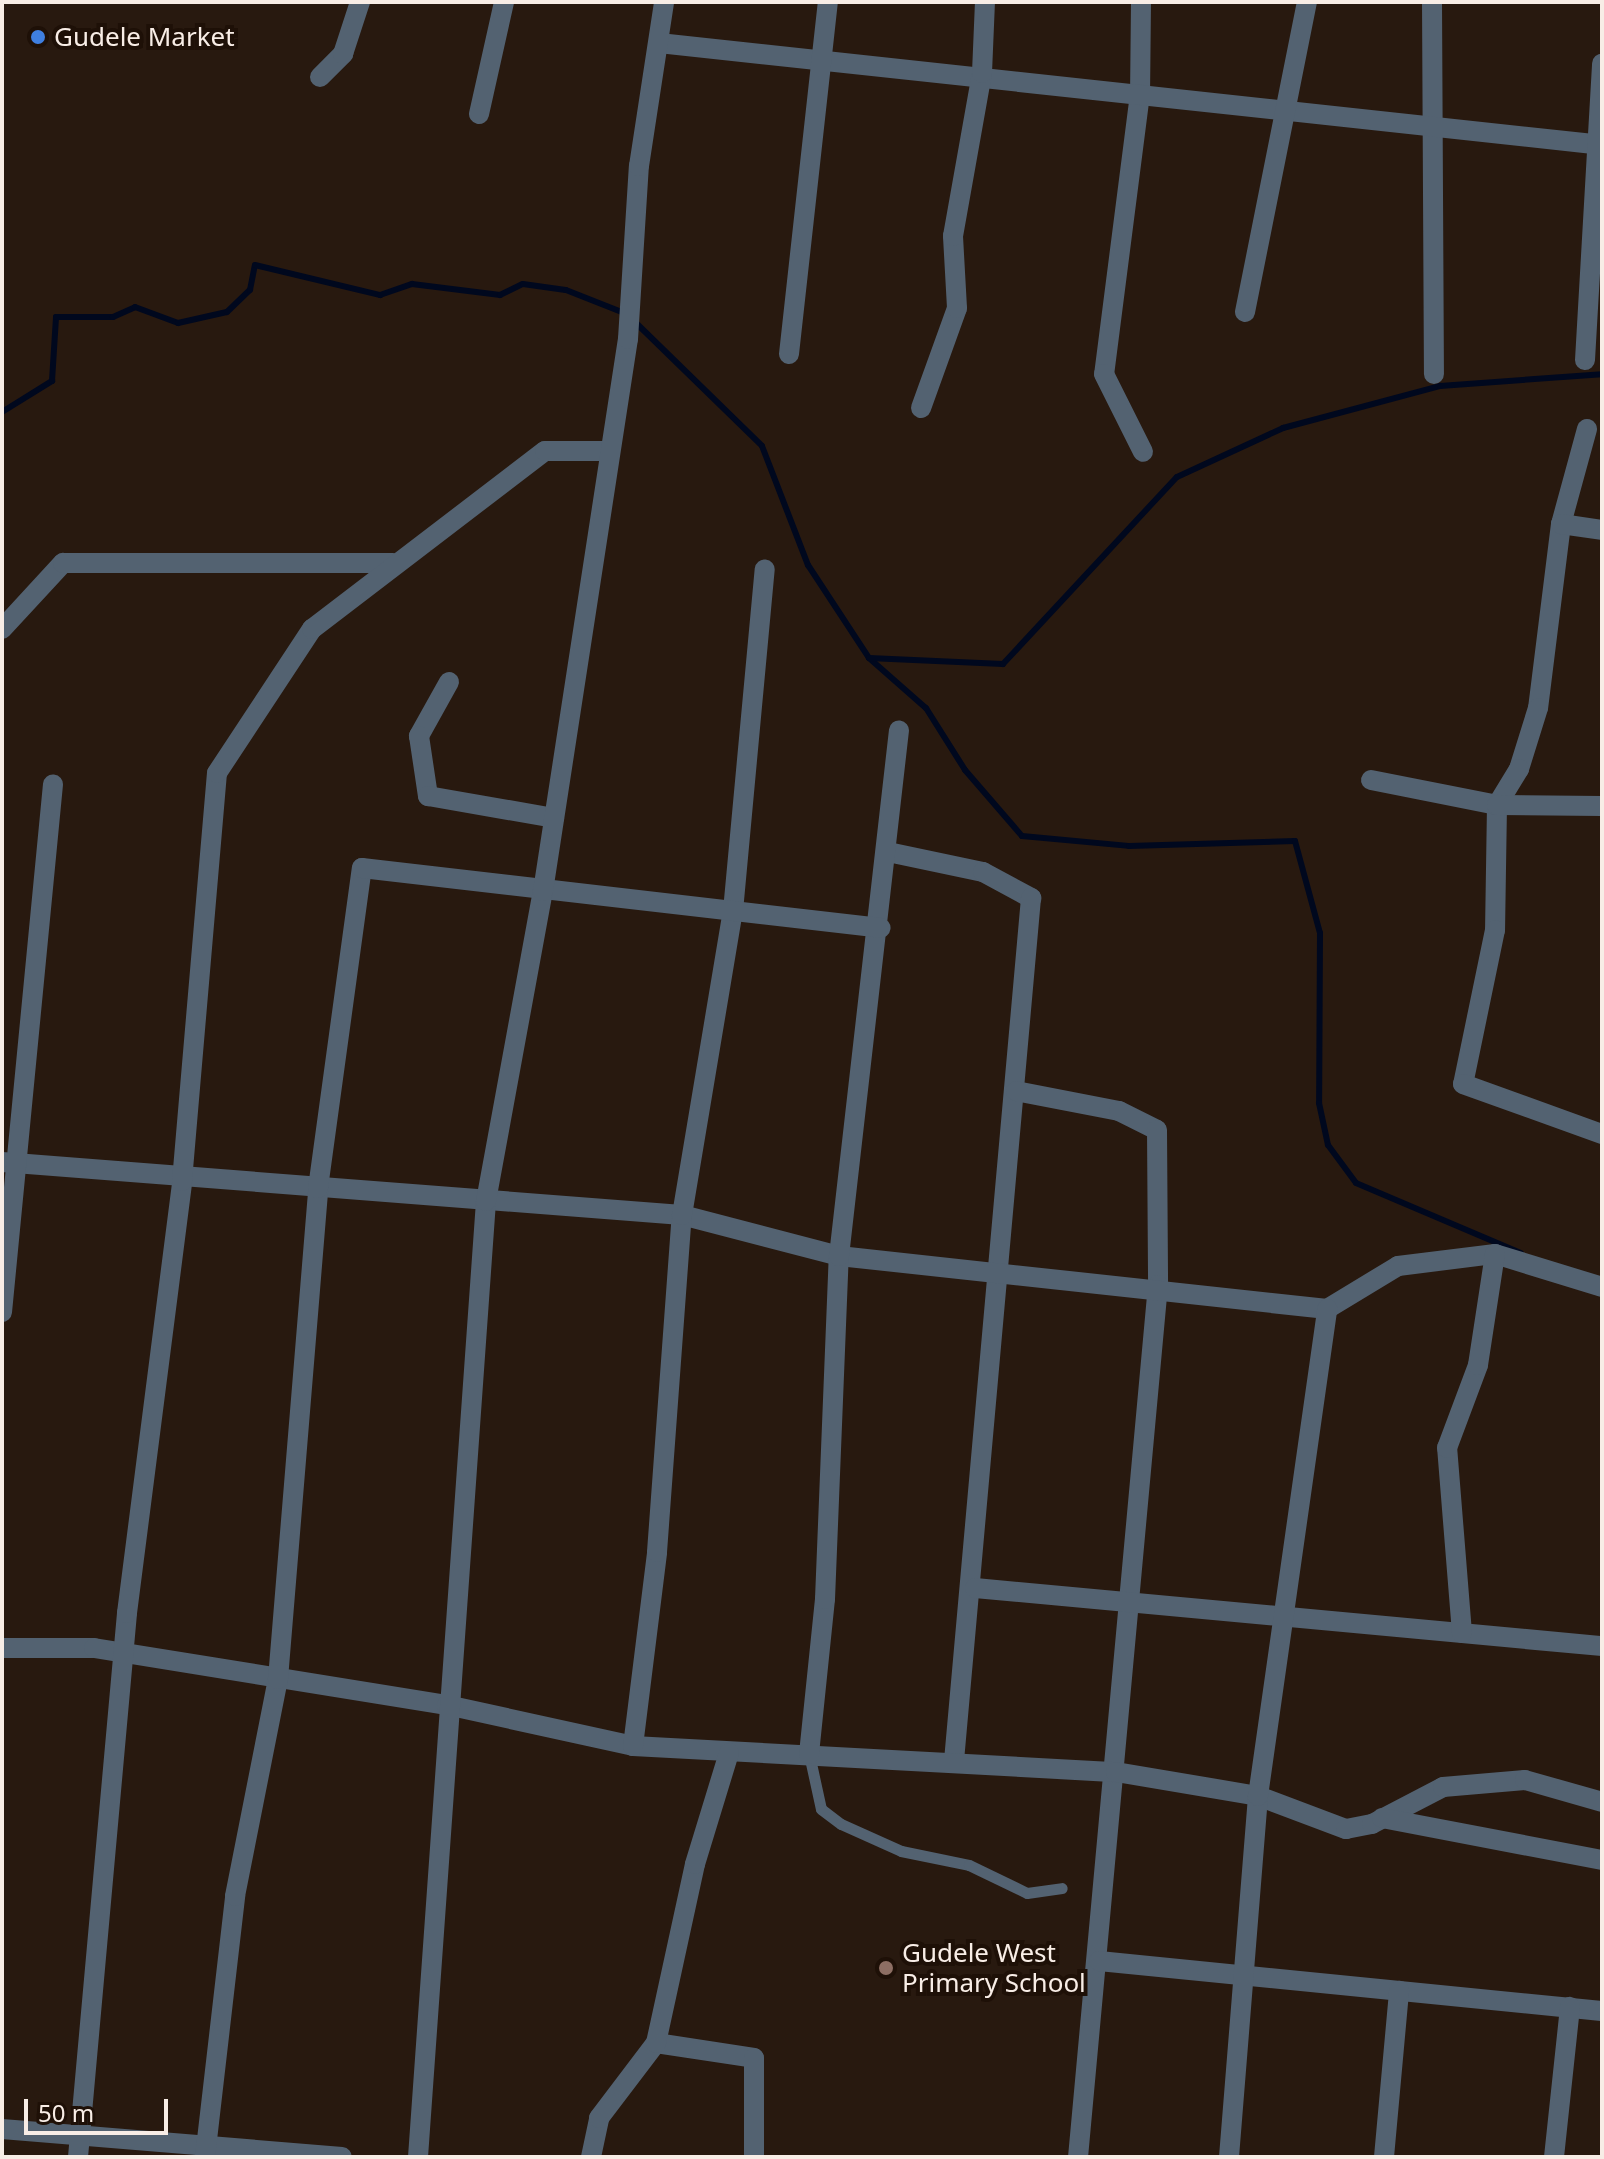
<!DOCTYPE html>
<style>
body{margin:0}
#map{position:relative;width:1604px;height:2159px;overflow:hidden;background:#28190f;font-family:"Noto Sans",sans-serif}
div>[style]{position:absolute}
.stream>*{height:6px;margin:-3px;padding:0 3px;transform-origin:3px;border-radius:3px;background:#00081e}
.service>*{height:11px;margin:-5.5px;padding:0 5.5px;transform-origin:5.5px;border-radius:5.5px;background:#536271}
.minor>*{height:20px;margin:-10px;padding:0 10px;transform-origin:10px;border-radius:10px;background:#536271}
.dots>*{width:22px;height:22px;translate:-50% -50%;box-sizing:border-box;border:4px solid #1e1007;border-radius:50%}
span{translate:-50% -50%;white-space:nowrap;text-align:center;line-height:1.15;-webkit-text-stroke:8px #1e1007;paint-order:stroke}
.poi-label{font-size:26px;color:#f8ede6}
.left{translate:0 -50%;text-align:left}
.frame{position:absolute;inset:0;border:4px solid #f8ede6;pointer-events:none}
.scale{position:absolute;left:24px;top:2099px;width:144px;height:36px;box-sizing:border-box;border:4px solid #f8ede6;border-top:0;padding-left:10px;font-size:24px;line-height:28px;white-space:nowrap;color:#f8ede6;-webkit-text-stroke:6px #1e1007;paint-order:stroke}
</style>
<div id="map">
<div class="stream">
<i style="left:633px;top:320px;width:180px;rotate:44.3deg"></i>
<i style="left:762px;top:446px;width:128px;rotate:68.9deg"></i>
<i style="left:808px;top:565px;width:111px;rotate:56.7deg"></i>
<i style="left:869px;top:658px;width:76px;rotate:41.3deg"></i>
<i style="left:926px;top:708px;width:73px;rotate:57.8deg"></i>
<i style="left:965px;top:770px;width:87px;rotate:49.2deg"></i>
<i style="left:1022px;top:836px;width:107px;rotate:5.3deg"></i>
<i style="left:1129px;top:846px;width:166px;rotate:-1.7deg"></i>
<i style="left:1295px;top:841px;width:95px;rotate:74.8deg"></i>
<i style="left:1320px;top:933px;width:170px;rotate:90.3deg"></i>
<i style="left:1319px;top:1103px;width:43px;rotate:77.9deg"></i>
<i style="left:1328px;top:1145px;width:47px;rotate:53.6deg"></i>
<i style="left:1356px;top:1183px;width:179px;rotate:23deg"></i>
<i style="left:2px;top:412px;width:59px;rotate:-31.8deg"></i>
<i style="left:52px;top:381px;width:64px;rotate:-86.4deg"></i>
<i style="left:56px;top:317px;width:57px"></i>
<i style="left:113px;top:317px;width:24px;rotate:-24deg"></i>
<i style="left:135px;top:307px;width:46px;rotate:20.4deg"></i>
<i style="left:178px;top:323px;width:50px;rotate:-12.7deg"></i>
<i style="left:227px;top:312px;width:32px;rotate:-44deg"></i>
<i style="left:250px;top:290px;width:25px;rotate:-79deg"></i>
<i style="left:255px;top:265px;width:129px;rotate:13.5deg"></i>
<i style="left:380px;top:295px;width:34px;rotate:-19deg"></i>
<i style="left:412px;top:284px;width:89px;rotate:7.1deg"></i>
<i style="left:500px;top:295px;width:25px;rotate:-26deg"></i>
<i style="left:523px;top:284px;width:43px;rotate:7.9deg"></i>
<i style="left:566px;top:290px;width:62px;rotate:21.6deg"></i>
<i style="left:869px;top:658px;width:134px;rotate:2.6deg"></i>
<i style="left:1003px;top:664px;width:255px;rotate:-47.1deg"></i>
<i style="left:1177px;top:477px;width:117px;rotate:-24.8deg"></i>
<i style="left:1283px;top:428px;width:163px;rotate:-15deg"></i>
<i style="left:1440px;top:386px;width:162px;rotate:-4.2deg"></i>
</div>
<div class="service">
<i style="left:809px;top:1754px;width:56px;rotate:77.7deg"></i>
<i style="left:821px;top:1809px;width:25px;rotate:37deg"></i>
<i style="left:841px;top:1824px;width:66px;rotate:24.2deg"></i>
<i style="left:901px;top:1851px;width:69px;rotate:11.6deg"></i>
<i style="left:969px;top:1865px;width:64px;rotate:25.8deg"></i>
<i style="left:1027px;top:1893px;width:35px;rotate:-8deg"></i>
</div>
<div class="minor">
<i style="left:1141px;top:2px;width:92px;rotate:90.6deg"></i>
<i style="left:1140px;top:94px;width:282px;rotate:97.3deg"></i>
<i style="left:1104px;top:374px;width:87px;rotate:63.4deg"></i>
<i style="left:1432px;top:2px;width:372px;rotate:89.7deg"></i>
<i style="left:659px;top:43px;width:949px;rotate:6.17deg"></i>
<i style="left:320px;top:77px;width:33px;rotate:-45deg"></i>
<i style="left:343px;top:54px;width:55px;rotate:-71.9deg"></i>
<i style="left:479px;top:114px;width:115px;rotate:-77.4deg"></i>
<i style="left:1245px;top:312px;width:316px;rotate:-78.7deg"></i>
<i style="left:789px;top:354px;width:354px;rotate:-83.7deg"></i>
<i style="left:1585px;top:360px;width:297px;rotate:-86.7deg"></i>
<i style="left:921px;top:408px;width:106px;rotate:-70.2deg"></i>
<i style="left:957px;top:308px;width:72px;rotate:-93.2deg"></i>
<i style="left:953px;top:236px;width:166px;rotate:-79.9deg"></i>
<i style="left:982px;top:73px;width:71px;rotate:-87.6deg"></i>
<i style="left:1587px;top:429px;width:98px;rotate:105.3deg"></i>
<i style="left:1561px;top:524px;width:185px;rotate:97.1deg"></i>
<i style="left:1538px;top:708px;width:64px;rotate:107.3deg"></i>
<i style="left:1519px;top:769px;width:42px;rotate:121.4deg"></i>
<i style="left:1497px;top:805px;width:125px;rotate:90.9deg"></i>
<i style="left:1495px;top:930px;width:157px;rotate:101.7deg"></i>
<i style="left:1463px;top:1084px;width:148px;rotate:19.8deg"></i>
<i style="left:1561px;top:524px;width:41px;rotate:8.3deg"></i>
<i style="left:2px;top:629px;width:90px;rotate:-47.3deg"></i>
<i style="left:63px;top:563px;width:330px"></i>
<i style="left:449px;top:682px;width:62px;rotate:119.1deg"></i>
<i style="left:419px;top:736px;width:61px;rotate:81.5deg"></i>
<i style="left:428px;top:796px;width:128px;rotate:9.9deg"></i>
<i style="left:1371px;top:780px;width:128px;rotate:11.2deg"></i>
<i style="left:1497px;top:805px;width:105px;rotate:0.5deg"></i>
<i style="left:888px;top:852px;width:97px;rotate:11.9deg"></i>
<i style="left:983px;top:872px;width:55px;rotate:28.4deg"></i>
<i style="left:1031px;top:898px;width:865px;rotate:95.1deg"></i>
<i style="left:1016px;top:1091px;width:105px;rotate:11deg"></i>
<i style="left:1119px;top:1111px;width:42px;rotate:26.6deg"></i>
<i style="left:1157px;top:1130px;width:155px;rotate:89.6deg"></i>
<i style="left:1158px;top:1285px;width:876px;rotate:95.24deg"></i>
<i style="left:2px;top:1162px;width:682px;rotate:4.46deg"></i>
<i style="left:682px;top:1215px;width:162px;rotate:14.6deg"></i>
<i style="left:839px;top:1256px;width:491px;rotate:6.2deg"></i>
<i style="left:1327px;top:1309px;width:83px;rotate:-31.2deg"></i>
<i style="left:1398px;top:1266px;width:98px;rotate:-7.1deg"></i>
<i style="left:1495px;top:1254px;width:112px;rotate:17.1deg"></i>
<i style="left:2px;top:1312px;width:530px;rotate:-84.48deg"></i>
<i style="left:975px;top:1588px;width:630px;rotate:5.29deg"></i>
<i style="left:1462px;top:1633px;width:186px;rotate:-94.6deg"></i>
<i style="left:1447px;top:1448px;width:89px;rotate:-69.5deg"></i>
<i style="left:1478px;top:1365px;width:112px;rotate:-81.3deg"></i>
<i style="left:2px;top:1648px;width:92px"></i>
<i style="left:94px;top:1648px;width:358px;rotate:9.2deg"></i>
<i style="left:447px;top:1705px;width:190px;rotate:12.4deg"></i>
<i style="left:633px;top:1746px;width:484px;rotate:3.1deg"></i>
<i style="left:1116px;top:1772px;width:144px;rotate:9.6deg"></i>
<i style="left:1258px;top:1796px;width:94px;rotate:20.6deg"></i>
<i style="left:1346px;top:1829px;width:26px;rotate:-11deg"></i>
<i style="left:1372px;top:1824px;width:80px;rotate:-27.5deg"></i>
<i style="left:1443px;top:1787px;width:82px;rotate:-4.9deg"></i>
<i style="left:1525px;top:1780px;width:80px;rotate:15.9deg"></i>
<i style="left:633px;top:1746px;width:195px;rotate:-82.9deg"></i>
<i style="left:657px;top:1552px;width:338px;rotate:-85.8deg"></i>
<i style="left:682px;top:1215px;width:308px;rotate:-80.5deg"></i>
<i style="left:733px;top:911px;width:343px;rotate:-84.7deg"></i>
<i style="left:809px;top:1754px;width:156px;rotate:-84.1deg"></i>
<i style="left:825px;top:1599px;width:343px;rotate:-87.7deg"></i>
<i style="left:839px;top:1256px;width:529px;rotate:-83.49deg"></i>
<i style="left:1382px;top:1818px;width:224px;rotate:10.8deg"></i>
<i style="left:1099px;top:1961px;width:505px;rotate:5.68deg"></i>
<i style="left:656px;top:2043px;width:99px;rotate:8.7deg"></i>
<i style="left:754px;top:2058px;width:99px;rotate:90deg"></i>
<i style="left:2px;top:2129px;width:341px;rotate:4.7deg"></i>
<i style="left:78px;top:2157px;width:546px;rotate:-84.85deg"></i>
<i style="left:127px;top:1613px;width:435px;rotate:-82.7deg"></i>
<i style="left:182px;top:1181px;width:409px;rotate:-85.1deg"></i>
<i style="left:217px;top:773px;width:173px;rotate:-56.6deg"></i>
<i style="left:312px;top:629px;width:293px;rotate:-37.4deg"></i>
<i style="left:545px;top:451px;width:65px"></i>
<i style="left:205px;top:2157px;width:263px;rotate:-83.4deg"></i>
<i style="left:235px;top:1896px;width:221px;rotate:-78.8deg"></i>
<i style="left:278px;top:1679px;width:493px;rotate:-85.3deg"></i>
<i style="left:318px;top:1188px;width:323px;rotate:-82.2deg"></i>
<i style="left:362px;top:868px;width:522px;rotate:6.59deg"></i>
<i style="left:418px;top:2157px;width:958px;rotate:-85.93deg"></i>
<i style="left:486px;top:1201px;width:315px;rotate:-79.6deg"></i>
<i style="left:543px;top:891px;width:559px;rotate:-81.25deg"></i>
<i style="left:628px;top:339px;width:173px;rotate:-86.4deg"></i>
<i style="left:639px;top:166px;width:166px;rotate:-81.3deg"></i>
<i style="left:591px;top:2157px;width:40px;rotate:-78deg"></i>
<i style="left:599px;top:2118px;width:94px;rotate:-52.8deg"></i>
<i style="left:656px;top:2043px;width:183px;rotate:-77.7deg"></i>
<i style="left:695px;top:1864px;width:116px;rotate:-73deg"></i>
<i style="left:1229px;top:2157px;width:362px;rotate:-85.4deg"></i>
<i style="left:1258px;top:1796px;width:492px;rotate:-81.9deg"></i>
<i style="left:1384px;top:2157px;width:167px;rotate:-84.8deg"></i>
<i style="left:1554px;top:2157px;width:151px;rotate:-83.9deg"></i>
</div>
<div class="dots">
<i style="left:38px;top:37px;background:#3f7fe0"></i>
<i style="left:886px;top:1968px;background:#8d6e63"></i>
</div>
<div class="poi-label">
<span class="left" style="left:54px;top:37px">Gudele Market</span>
<span class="left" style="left:902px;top:1968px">Gudele West<br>Primary School</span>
</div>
<div class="frame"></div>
<div class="scale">50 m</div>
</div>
